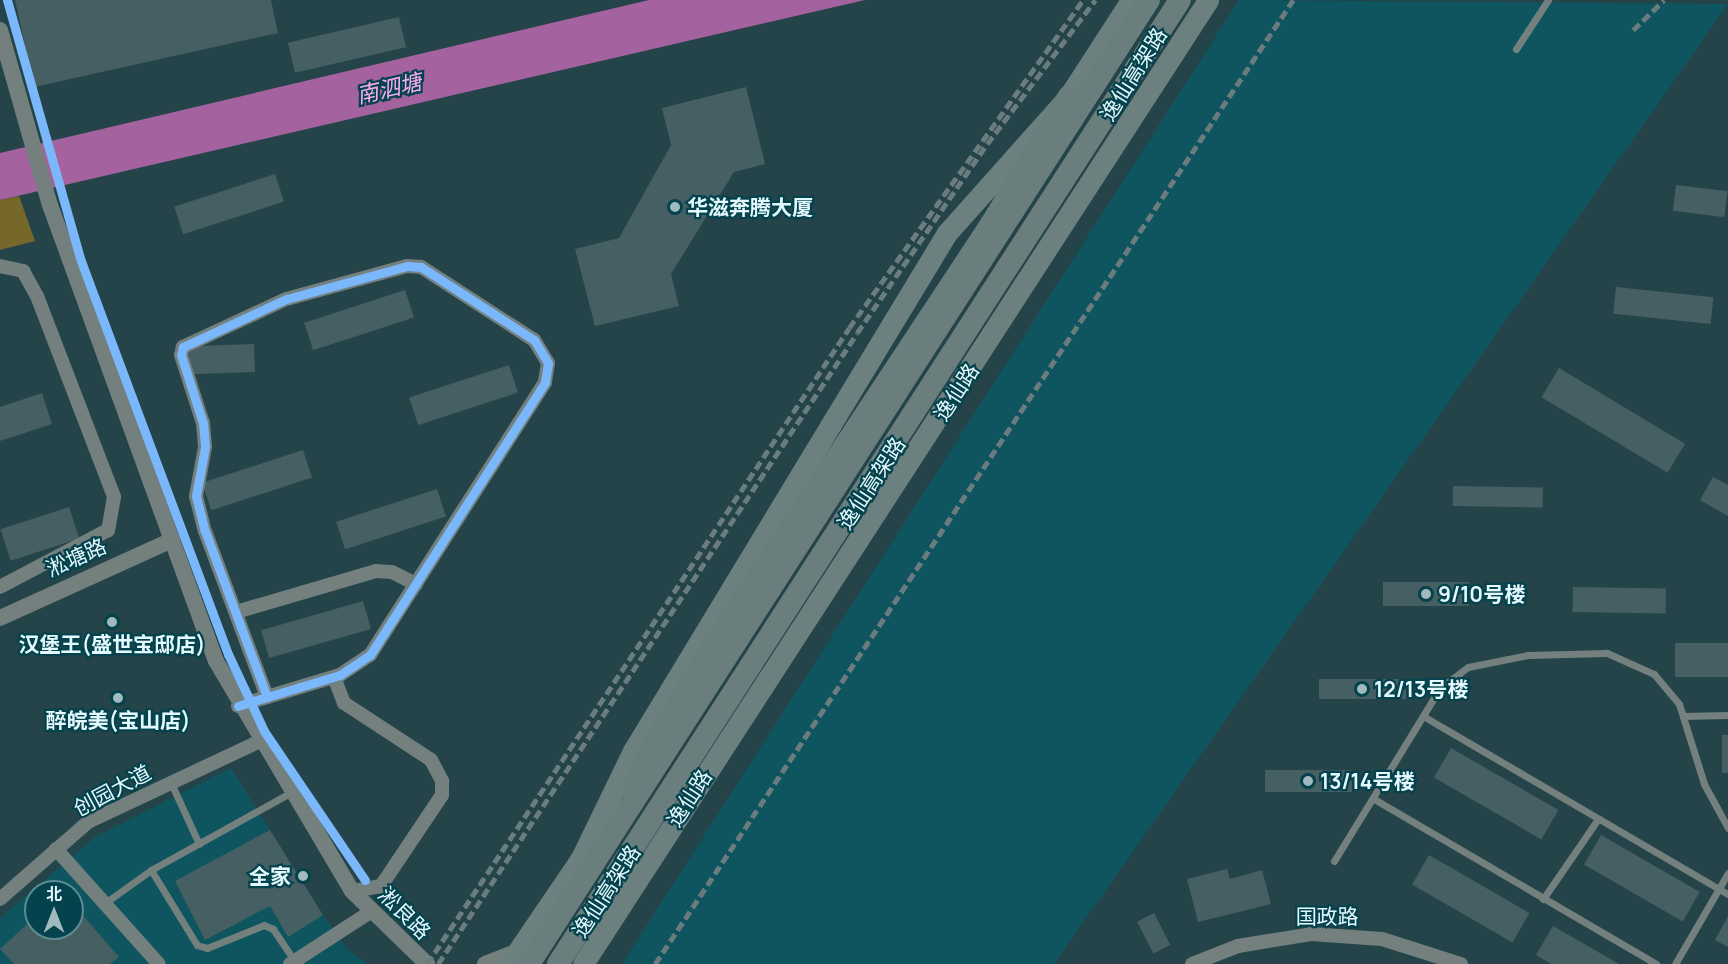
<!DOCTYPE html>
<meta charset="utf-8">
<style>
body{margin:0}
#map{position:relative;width:1728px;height:964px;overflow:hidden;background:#244449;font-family:Manrope,"Noto Sans SC",sans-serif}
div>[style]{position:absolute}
.built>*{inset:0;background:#0f5560}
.green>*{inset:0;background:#76672a}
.water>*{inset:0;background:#a4629f}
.building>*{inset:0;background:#465f63;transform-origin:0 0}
.service>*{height:7px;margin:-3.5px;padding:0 3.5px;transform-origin:3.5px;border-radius:3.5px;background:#73807e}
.minor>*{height:14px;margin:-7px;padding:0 7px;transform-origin:7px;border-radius:7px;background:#73807e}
.tertiary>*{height:16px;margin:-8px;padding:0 8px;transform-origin:8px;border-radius:8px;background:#73807e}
.primary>*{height:21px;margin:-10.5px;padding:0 10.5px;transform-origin:10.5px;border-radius:10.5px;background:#6b807f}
.trunk>*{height:22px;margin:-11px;padding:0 11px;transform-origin:11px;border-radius:11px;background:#6a7e7e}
.rail>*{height:4.5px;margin-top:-2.25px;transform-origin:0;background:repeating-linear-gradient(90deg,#6a7c7e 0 9px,transparent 0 13.5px)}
.trunk-bridge>*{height:22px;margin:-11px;padding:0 11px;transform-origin:11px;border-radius:11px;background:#6a7e7e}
.cycleway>*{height:9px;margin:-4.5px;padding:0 4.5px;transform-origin:4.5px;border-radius:4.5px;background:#7ab7fb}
.dots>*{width:16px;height:16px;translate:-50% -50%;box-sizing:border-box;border:3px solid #04434d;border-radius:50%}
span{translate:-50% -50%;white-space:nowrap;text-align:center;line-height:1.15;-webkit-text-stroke:4.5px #04434d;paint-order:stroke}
.street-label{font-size:21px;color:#e3f9fd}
.poi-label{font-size:21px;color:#e3f9fd;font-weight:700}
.left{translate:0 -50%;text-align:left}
.right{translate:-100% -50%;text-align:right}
.water-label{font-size:22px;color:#fcabf1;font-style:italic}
.north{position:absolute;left:24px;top:880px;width:60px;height:60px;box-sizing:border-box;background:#04434d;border:2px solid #5d8c93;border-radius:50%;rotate:0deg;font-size:16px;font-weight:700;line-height:24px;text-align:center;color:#e3f9fd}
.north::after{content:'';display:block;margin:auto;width:21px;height:27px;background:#a0babe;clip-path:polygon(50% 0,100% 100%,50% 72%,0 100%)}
</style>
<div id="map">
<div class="built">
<i style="clip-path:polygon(1239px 0,1728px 4px,1054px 964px,622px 964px)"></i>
<i style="clip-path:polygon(evenodd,231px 768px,323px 915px,348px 950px,368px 964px,0 964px,0 918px,95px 837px,231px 768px,36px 892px,72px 892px,72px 928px,36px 928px,36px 892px)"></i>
</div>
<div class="green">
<i style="clip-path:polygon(19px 196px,35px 241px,0 250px,0 200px)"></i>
</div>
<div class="water">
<i style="clip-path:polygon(649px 0,865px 0,0 200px,0 153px)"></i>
</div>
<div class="building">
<i style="clip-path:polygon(15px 0,271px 0,278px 33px,34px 87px)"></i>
<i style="left:399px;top:17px;width:31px;height:114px;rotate:77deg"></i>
<i style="clip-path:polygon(746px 87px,765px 164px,734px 172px,671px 274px,679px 306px,595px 326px,575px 249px,619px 238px,671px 145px,662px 108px)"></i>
<i style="left:275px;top:174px;width:29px;height:106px;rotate:72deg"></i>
<i style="left:1676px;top:185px;width:52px;height:26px;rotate:7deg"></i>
<i style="left:1616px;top:287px;width:98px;height:27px;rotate:6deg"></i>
<i style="left:405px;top:290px;width:29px;height:106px;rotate:72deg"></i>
<i style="left:254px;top:344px;width:28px;height:65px;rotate:88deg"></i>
<i style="left:509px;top:365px;width:29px;height:105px;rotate:72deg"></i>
<i style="left:1559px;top:368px;width:147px;height:34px;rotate:31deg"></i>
<i style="clip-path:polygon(42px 393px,52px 424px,0 441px,0 407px)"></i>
<i style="left:303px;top:450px;width:29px;height:106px;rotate:72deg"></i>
<i style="clip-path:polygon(1713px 477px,1728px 485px,1728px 516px,1700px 500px)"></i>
<i style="left:1453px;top:486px;width:90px;height:20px;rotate:1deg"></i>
<i style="left:437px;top:489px;width:29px;height:106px;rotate:72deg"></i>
<i style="left:69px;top:507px;width:33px;height:72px;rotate:72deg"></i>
<i style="left:1383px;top:582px;width:86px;height:24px"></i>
<i style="left:1573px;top:587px;width:93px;height:25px;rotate:1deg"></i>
<i style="left:363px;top:601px;width:29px;height:106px;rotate:74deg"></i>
<i style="left:1728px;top:643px;width:34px;height:53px;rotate:90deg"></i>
<i style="left:1319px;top:679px;width:87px;height:20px"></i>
<i style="left:1722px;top:735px;width:6px;height:38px"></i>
<i style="left:1451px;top:748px;width:124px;height:34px;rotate:30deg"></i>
<i style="left:1265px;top:770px;width:87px;height:22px"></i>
<i style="clip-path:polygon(270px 830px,323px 915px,288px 937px,270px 906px,205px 940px,175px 881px)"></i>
<i style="left:1601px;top:835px;width:114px;height:34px;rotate:30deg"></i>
<i style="left:1429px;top:855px;width:116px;height:34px;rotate:30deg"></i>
<i style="clip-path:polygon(1227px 869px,1230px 879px,1262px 870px,1271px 904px,1198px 922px,1187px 879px)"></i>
<i style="clip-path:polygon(72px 903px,119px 957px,110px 964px,14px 964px,0 949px,36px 916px,36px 928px,72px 928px)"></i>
<i style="left:1154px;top:913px;width:36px;height:19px;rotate:63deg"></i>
<i style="clip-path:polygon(1728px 916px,1728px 947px,1715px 940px)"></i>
<i style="clip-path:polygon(1553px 926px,1619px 964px,1551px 964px,1536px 955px)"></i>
</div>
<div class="service">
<i style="left:1516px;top:49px;width:59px;rotate:-56.9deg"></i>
<i style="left:1423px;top:716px;width:353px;rotate:30.3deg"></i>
<i style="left:1683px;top:716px;width:45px;rotate:-1.3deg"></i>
<i style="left:171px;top:783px;width:67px;rotate:65.3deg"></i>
<i style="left:1374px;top:799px;width:327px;rotate:30.3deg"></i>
<i style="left:1334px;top:861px;width:203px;rotate:-58.5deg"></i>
<i style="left:1440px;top:688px;width:35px;rotate:-37deg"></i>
<i style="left:1468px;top:667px;width:61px;rotate:-11.3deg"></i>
<i style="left:1528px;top:655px;width:79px;rotate:-1.5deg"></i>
<i style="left:1607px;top:653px;width:51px;rotate:24.1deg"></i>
<i style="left:1654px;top:674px;width:39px;rotate:50deg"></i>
<i style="left:1679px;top:704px;width:84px;rotate:72.6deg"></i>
<i style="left:1704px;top:784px;width:50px;rotate:61.4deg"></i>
<i style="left:151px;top:870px;width:88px;rotate:58.5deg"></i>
<i style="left:197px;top:945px;width:10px;rotate:17deg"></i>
<i style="left:207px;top:948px;width:61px;rotate:-22deg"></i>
<i style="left:264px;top:925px;width:10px;rotate:24deg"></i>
<i style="left:273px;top:929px;width:36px;rotate:56deg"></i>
<i style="left:1543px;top:899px;width:97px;rotate:-55.5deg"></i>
<i style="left:105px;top:903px;width:57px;rotate:-35.7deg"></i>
<i style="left:151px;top:870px;width:159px;rotate:-29deg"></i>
<i style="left:1675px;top:964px;width:105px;rotate:-59.8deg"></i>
</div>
<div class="minor">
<i style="left:0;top:266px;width:24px;rotate:12deg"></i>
<i style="left:23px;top:271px;width:29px;rotate:61deg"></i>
<i style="left:37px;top:296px;width:215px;rotate:69deg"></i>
<i style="left:114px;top:497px;width:34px;rotate:100deg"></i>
<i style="left:108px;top:530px;width:122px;rotate:152.2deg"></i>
<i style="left:236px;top:612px;width:146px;rotate:-16.3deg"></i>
<i style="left:376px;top:571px;width:16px;rotate:4deg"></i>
<i style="left:392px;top:572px;width:27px;rotate:27deg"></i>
<i style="left:334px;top:677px;width:28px;rotate:69deg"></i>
<i style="left:344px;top:703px;width:104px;rotate:33.2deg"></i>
<i style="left:431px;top:760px;width:24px;rotate:62deg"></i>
<i style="left:442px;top:781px;width:14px;rotate:90deg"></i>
<i style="left:442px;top:795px;width:110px;rotate:123.8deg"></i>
<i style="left:381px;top:886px;width:29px;rotate:170deg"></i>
<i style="left:238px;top:706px;width:13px;rotate:-18deg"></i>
<i style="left:250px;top:702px;width:18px;rotate:-16deg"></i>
<i style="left:267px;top:697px;width:76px;rotate:-16.8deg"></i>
<i style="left:340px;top:675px;width:36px;rotate:-34deg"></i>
<i style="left:370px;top:655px;width:324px;rotate:-57.3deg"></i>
<i style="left:545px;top:382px;width:19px;rotate:-81deg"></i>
<i style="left:548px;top:363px;width:27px;rotate:-121deg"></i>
<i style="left:534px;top:340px;width:135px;rotate:-147.1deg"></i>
<i style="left:421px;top:267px;width:14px;rotate:-176deg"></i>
<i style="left:407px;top:266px;width:125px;rotate:164.7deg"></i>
<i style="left:286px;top:299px;width:114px;rotate:155deg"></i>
<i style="left:183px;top:347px;width:8px;rotate:104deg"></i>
<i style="left:181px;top:355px;width:71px;rotate:72.1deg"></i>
<i style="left:203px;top:423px;width:24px;rotate:85deg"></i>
<i style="left:205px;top:447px;width:50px;rotate:100.4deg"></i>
<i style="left:196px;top:496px;width:36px;rotate:76deg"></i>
<i style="left:205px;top:531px;width:177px;rotate:69.5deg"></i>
<i style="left:56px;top:849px;width:154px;rotate:48.2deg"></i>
<i style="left:0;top:899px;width:117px;rotate:-41.2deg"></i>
<i style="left:88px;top:822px;width:190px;rotate:-25.2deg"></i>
<i style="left:290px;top:964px;width:95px;rotate:-33deg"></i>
<i style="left:1192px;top:964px;width:49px;rotate:-21.4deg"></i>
<i style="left:1238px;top:946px;width:74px;rotate:-9.3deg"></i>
<i style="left:1311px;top:934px;width:71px;rotate:4deg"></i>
<i style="left:1382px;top:939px;width:83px;rotate:17.6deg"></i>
</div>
<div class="tertiary">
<i style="left:0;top:30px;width:182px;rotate:74.1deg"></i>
<i style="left:50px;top:205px;width:485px;rotate:70deg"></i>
<i style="left:216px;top:661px;width:267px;rotate:59.4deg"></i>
<i style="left:352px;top:891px;width:105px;rotate:44.2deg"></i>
<i style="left:0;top:618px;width:189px;rotate:-24.4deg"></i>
<i style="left:485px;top:964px;width:34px;rotate:-21deg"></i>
</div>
<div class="primary">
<i style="left:509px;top:964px;width:128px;rotate:-55.8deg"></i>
<i style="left:581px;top:858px;width:119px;rotate:-64.1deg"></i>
<i style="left:633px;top:751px;width:606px;rotate:-58.78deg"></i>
<i style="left:947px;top:233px;width:183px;rotate:-48.3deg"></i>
<i style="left:1069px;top:96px;width:114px;rotate:-57.1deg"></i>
<i style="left:583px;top:964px;width:1149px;rotate:-57.04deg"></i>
</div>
<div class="trunk">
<i style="left:633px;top:791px;width:40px;rotate:-68deg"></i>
<i style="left:648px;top:754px;width:127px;rotate:-59.2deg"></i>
<i style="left:713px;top:645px;width:505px;rotate:-56.56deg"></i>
<i style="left:991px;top:224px;width:150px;rotate:-58.6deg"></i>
<i style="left:558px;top:964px;width:1147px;rotate:-57.17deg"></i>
</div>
<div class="rail">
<i style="left:1633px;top:30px;width:43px;rotate:-44.1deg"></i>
<i style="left:427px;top:964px;width:763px;rotate:-56.43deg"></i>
<i style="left:849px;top:328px;width:403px;rotate:-54.5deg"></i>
<i style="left:438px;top:964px;width:757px;rotate:-56.41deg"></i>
<i style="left:857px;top:333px;width:229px;rotate:-55.5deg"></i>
<i style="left:987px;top:144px;width:180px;rotate:-53.1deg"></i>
<i style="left:655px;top:964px;width:1156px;rotate:-56.5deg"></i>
</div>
<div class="trunk-bridge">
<i style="left:529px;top:964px;width:1146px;rotate:-57.25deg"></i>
</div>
<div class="cycleway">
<i style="left:7px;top:0;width:271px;rotate:74.2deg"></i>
<i style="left:81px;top:261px;width:420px;rotate:69.5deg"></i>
<i style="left:228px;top:654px;width:85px;rotate:64.9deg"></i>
<i style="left:264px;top:731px;width:180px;rotate:55.9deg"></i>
<i style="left:238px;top:706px;width:13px;rotate:-18deg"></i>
<i style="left:250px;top:702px;width:18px;rotate:-16deg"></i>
<i style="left:267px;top:697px;width:76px;rotate:-16.8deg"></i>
<i style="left:340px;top:675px;width:36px;rotate:-34deg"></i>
<i style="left:370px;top:655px;width:324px;rotate:-57.3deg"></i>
<i style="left:545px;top:382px;width:19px;rotate:-81deg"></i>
<i style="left:548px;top:363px;width:27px;rotate:-121deg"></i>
<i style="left:534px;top:340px;width:135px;rotate:-147.1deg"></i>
<i style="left:421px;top:267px;width:14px;rotate:-176deg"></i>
<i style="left:407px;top:266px;width:125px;rotate:164.7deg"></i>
<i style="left:286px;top:299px;width:114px;rotate:155deg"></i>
<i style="left:183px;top:347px;width:8px;rotate:104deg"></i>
<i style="left:181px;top:355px;width:71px;rotate:72.1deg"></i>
<i style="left:203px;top:423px;width:24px;rotate:85deg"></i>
<i style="left:205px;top:447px;width:50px;rotate:100.4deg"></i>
<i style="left:196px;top:496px;width:36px;rotate:76deg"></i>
<i style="left:205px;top:531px;width:177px;rotate:69.5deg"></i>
</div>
<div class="dots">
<i style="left:675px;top:207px;background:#a0babe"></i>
<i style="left:1426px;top:594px;background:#a0babe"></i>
<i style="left:112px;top:622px;background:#a0babe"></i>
<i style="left:1362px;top:689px;background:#a0babe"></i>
<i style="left:118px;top:698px;background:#a0babe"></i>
<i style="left:1308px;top:781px;background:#a0babe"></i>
<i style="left:303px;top:876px;background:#a0babe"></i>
</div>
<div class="street-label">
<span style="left:1133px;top:74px;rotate:-58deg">逸仙高架路</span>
<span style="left:956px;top:392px;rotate:-57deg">逸仙路</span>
<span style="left:871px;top:483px;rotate:-57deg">逸仙高架路</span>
<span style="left:76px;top:557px;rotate:-24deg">淞塘路</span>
<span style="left:112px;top:790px;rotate:-28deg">创园大道</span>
<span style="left:689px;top:798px;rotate:-57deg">逸仙路</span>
<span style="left:606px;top:891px;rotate:-57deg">逸仙高架路</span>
<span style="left:405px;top:913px;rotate:45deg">淞良路</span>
<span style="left:1327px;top:916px">国政路</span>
</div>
<div class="poi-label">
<span class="left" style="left:687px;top:207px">华滋奔腾大厦</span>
<span class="left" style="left:1438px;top:594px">9/10号楼</span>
<span style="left:112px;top:644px">汉堡王(盛世宝邸店)</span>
<span class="left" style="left:1374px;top:689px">12/13号楼</span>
<span style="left:118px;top:720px">醉皖美(宝山店)</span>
<span class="left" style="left:1320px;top:781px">13/14号楼</span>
<span class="right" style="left:291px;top:876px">全家</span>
</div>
<div class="water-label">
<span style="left:389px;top:89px;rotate:-13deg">南泗塘</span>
</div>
<div class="north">北</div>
</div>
